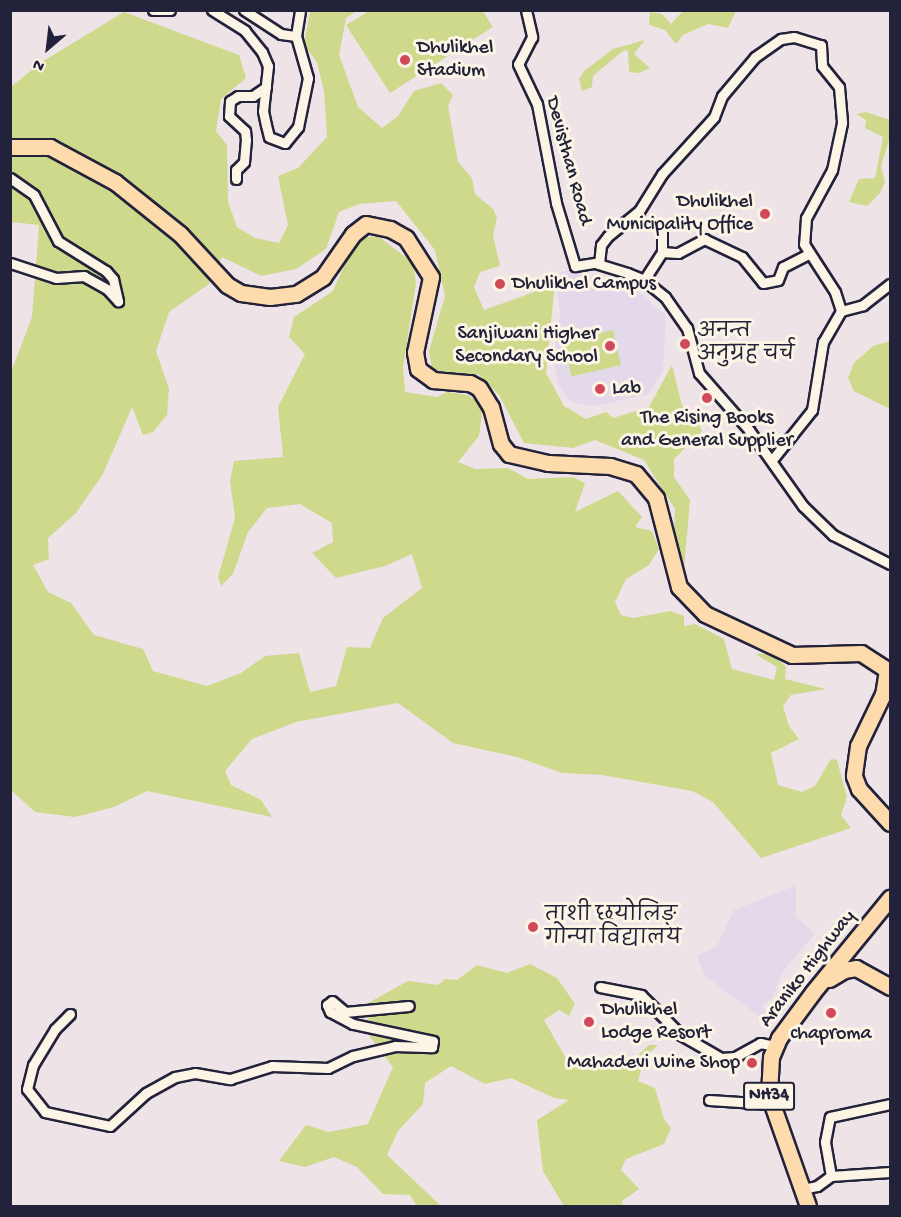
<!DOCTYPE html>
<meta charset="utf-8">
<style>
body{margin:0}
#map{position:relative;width:901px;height:1217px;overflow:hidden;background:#eee4e8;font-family:"Gochi Hand","Playpen Sans Deva",sans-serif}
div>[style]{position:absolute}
.built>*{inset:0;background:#e4d9ea}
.green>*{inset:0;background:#ced98c;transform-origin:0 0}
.roads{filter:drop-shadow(2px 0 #22223b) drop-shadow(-2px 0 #22223b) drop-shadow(0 2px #22223b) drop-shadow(0 -2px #22223b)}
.minor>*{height:9px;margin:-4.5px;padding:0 4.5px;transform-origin:4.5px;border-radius:4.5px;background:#fcf5e5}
.trunk>*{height:15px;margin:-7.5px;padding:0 7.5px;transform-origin:7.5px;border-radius:7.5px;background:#fedbac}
.dots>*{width:16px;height:16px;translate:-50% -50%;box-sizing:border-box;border:3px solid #fcf5e5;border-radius:50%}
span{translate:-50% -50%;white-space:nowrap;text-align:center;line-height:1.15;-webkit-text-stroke:6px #fcf5e5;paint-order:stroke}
.shield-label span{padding:2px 4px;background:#fcf5e5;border:2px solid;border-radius:4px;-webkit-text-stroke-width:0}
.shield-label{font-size:18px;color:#22223b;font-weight:700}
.poi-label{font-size:20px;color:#22223b}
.left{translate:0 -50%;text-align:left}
.right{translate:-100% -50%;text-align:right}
.street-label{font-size:20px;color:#22223b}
.frame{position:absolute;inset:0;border:12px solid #22223b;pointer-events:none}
.north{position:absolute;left:18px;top:18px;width:60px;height:60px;-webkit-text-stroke:4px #fcf5e5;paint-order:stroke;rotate:208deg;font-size:16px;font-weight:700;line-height:24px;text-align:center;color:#22223b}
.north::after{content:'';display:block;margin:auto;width:21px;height:27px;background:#22223b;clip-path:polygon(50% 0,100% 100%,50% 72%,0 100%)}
</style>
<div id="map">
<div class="built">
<i style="clip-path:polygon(569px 270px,636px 289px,666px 316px,663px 371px,649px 394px,595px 406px,571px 402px,560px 388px,553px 363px,560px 313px,555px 274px)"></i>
<i style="clip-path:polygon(796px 885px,796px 917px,815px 934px,783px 971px,772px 998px,762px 1007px,769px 1013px,764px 1020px,705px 976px,697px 956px,717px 946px,734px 910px)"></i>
</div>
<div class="green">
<i style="clip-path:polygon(482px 10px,493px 27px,390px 93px,346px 25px,369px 11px)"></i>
<i style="clip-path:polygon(310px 11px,357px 11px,346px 18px,339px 55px,358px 107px,382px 128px,398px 116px,414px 91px,441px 83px,453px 95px,448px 106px,458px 162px,472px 178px,475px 194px,493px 209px,497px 218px,493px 235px,500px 266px,480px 272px,474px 287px,484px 310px,537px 291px,550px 279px,555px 282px,546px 373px,564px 406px,586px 419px,606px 412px,613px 418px,649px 407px,672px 365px,682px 406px,696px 419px,702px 431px,674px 459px,674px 477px,690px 500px,683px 580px,673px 551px,675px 509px,644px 460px,595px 440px,573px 448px,524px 443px,499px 395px,478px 374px,460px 377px,432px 368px,429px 351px,445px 296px,435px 250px,396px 201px,359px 204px,339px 212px,326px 249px,296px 269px,261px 276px,222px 257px,209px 284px,169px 312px,156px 351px,169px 389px,167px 415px,153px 432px,143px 435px,132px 407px,103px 474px,76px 513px,48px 538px,49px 559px,33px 565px,48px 592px,71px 603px,94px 635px,143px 649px,153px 671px,207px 686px,241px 673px,265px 656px,299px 653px,310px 692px,336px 686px,347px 647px,370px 648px,383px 618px,422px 588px,412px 554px,385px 566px,336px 578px,312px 553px,333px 542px,332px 523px,300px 504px,267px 508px,248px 532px,233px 574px,221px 586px,218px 577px,235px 518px,230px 481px,234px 461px,283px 457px,278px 407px,305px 354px,289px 337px,294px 317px,333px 291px,356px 239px,378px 236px,413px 263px,416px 283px,403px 368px,405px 392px,437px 397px,447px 392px,468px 395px,483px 406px,479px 436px,458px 462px,475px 469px,508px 468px,528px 479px,573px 477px,585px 483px,575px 512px,618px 491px,642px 517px,635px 527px,652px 531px,659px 549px,649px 565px,626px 579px,615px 602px,621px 615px,633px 618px,671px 611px,684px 616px,684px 626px,695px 624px,724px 639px,732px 669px,774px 680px,777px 667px,755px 654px,772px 654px,786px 667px,785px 679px,826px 689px,791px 695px,783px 706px,789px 726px,799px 739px,771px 753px,778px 785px,802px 792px,815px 786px,831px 759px,837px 760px,847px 797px,841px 815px,851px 828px,761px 858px,713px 802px,692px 791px,602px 775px,562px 773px,517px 757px,453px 743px,398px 703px,296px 722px,252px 739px,225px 771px,231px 785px,261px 800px,272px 817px,147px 791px,114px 807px,75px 817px,35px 812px,11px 790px,10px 375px,32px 317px,39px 225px,11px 222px,11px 87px,40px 63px,124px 12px,239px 55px,246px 78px,221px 99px,216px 131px,227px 145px,228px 202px,237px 227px,255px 238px,279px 243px,288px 225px,278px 176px,298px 168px,327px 137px,324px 91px,317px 62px,304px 45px)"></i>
<i style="clip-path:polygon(683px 11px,683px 10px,736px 11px,728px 28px,708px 24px,683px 35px,676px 44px,665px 30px,649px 25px,650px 12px,662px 14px,671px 24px)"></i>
<i style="clip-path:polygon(645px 40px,634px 54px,650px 68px,639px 73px,629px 72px,628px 51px,624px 50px,593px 76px,592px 87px,582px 91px,579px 79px,584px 71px,613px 49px)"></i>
<i style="clip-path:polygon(866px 112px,890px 120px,890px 137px,881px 166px,885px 182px,880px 193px,867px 206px,849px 202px,859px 179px,875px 178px,883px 137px,865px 128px,866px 120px,856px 114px)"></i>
<i style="left:613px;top:330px;width:36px;height:51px;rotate:77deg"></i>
<i style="clip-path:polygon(890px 341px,890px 409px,854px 391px,848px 378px,854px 363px,873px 346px)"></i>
<i style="clip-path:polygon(530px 964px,557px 978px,575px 1004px,569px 1016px,559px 1010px,544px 1020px,572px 1069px,589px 1056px,608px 1069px,625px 1067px,649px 1045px,658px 1045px,645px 1057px,638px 1081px,655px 1088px,664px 1119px,671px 1128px,664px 1144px,626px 1159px,621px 1170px,639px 1189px,622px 1201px,623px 1206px,564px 1206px,543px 1171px,537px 1120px,569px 1100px,554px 1098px,511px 1078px,485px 1084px,451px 1066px,425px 1083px,423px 1104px,398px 1131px,387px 1155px,441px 1206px,417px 1206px,410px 1195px,383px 1194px,357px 1167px,334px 1157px,305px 1167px,279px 1161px,306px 1125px,329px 1132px,368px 1124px,393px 1067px,370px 1037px,369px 1020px,359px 1008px,408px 981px,438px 985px,445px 979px,457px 980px,477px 965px,507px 973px)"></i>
</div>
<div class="roads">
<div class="minor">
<i style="left:153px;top:10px;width:17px"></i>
<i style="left:212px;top:10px;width:39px;rotate:32deg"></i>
<i style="left:245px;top:31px;width:27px;rotate:51deg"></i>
<i style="left:262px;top:52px;width:15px;rotate:67deg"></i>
<i style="left:268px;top:66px;width:45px;rotate:96.3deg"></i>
<i style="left:263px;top:111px;width:14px;rotate:78deg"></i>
<i style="left:266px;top:125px;width:12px;rotate:76deg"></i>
<i style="left:269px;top:137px;width:17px;rotate:21deg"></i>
<i style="left:285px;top:143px;width:21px;rotate:-51deg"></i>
<i style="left:298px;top:127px;width:50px;rotate:-78.5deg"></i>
<i style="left:308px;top:78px;width:44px;rotate:-105.9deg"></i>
<i style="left:296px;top:36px;width:26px;rotate:-81deg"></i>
<i style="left:244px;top:10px;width:44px;rotate:33deg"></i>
<i style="left:281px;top:34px;width:15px;rotate:8deg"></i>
<i style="left:526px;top:10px;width:28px;rotate:77deg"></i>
<i style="left:532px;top:37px;width:30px;rotate:117deg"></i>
<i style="left:518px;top:64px;width:44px;rotate:64.6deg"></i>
<i style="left:537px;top:104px;width:101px;rotate:79.1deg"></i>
<i style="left:556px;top:203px;width:66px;rotate:73.2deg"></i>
<i style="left:575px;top:266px;width:20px;rotate:-9deg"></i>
<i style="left:595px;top:263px;width:34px;rotate:17deg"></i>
<i style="left:627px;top:273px;width:18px;rotate:22deg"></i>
<i style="left:644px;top:280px;width:27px;rotate:39deg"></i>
<i style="left:665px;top:297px;width:38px;rotate:55deg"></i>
<i style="left:687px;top:328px;width:47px;rotate:75.1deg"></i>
<i style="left:699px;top:373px;width:76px;rotate:48.7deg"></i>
<i style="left:749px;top:430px;width:93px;rotate:54.6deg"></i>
<i style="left:803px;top:506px;width:42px;rotate:44deg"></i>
<i style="left:833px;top:535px;width:64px;rotate:27deg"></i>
<i style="left:10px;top:178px;width:29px;rotate:35deg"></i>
<i style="left:34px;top:195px;width:52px;rotate:62.4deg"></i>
<i style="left:58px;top:241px;width:57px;rotate:32deg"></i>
<i style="left:106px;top:271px;width:11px;rotate:49deg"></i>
<i style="left:113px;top:279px;width:23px;rotate:77deg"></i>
<i style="left:118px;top:301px;width:16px;rotate:-133deg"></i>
<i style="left:107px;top:289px;width:26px;rotate:-151deg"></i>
<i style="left:84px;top:276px;width:28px;rotate:176deg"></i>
<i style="left:56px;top:278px;width:48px;rotate:-161.9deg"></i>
<i style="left:236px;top:179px;width:9px;rotate:-90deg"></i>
<i style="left:236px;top:170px;width:11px;rotate:-45deg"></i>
<i style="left:244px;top:162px;width:22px;rotate:-85deg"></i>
<i style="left:246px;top:140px;width:9px;rotate:-96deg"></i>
<i style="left:245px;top:131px;width:22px;rotate:-137deg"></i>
<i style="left:229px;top:116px;width:15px;rotate:-86deg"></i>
<i style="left:230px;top:101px;width:9px;rotate:-32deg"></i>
<i style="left:238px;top:96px;width:15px"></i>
<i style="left:253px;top:96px;width:16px;rotate:-35deg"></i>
<i style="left:662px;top:229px;width:23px;rotate:90deg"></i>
<i style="left:599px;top:264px;width:19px;rotate:-84deg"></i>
<i style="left:601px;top:245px;width:11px;rotate:-52deg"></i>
<i style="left:608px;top:236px;width:40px;rotate:-39deg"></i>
<i style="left:639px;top:211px;width:44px;rotate:-58.1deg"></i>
<i style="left:662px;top:174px;width:77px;rotate:-47.6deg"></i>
<i style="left:714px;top:117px;width:22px;rotate:-69deg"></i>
<i style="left:722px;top:96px;width:51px;rotate:-49.8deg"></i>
<i style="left:755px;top:57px;width:32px;rotate:-35deg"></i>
<i style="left:781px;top:39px;width:13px;rotate:-9deg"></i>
<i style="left:794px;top:37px;width:28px;rotate:17deg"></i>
<i style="left:821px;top:45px;width:21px;rotate:87deg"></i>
<i style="left:822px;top:66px;width:27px;rotate:51deg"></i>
<i style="left:839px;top:87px;width:36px;rotate:85deg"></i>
<i style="left:842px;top:123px;width:48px;rotate:102deg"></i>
<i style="left:832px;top:170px;width:55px;rotate:118.4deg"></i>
<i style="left:806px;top:218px;width:26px;rotate:94deg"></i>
<i style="left:804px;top:244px;width:57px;rotate:57.1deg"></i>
<i style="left:835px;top:292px;width:20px;rotate:72deg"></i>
<i style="left:841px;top:311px;width:36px;rotate:120deg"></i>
<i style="left:823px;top:342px;width:69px;rotate:99.2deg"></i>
<i style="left:812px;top:410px;width:64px;rotate:128.7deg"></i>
<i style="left:644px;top:280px;width:33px;rotate:-57deg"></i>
<i style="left:662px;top:252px;width:16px;rotate:4deg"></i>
<i style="left:678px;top:253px;width:30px;rotate:-28deg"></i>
<i style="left:704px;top:239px;width:42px;rotate:25.3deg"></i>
<i style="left:742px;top:257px;width:33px;rotate:51deg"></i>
<i style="left:763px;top:283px;width:15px;rotate:-11deg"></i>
<i style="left:778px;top:280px;width:14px;rotate:-69deg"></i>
<i style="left:783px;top:267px;width:28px;rotate:-27deg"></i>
<i style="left:841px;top:311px;width:23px;rotate:-15deg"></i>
<i style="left:863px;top:305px;width:34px;rotate:-38deg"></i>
<i style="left:600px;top:987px;width:42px;rotate:11deg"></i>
<i style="left:641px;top:995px;width:57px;rotate:45deg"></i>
<i style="left:681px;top:1035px;width:46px;rotate:29.9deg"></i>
<i style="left:721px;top:1058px;width:14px;rotate:-4deg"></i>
<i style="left:735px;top:1057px;width:29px;rotate:-29deg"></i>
<i style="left:760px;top:1043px;width:15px;rotate:11deg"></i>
<i style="left:70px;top:1014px;width:21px;rotate:135deg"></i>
<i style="left:55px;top:1029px;width:42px;rotate:121.4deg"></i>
<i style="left:33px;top:1065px;width:25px;rotate:104deg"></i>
<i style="left:27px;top:1089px;width:29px;rotate:52deg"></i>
<i style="left:45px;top:1112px;width:66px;rotate:12.2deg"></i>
<i style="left:110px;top:1126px;width:49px;rotate:-42.5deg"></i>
<i style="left:146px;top:1093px;width:33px;rotate:-29deg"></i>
<i style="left:175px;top:1077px;width:20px;rotate:-11deg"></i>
<i style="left:195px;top:1073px;width:36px;rotate:10deg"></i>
<i style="left:230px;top:1079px;width:44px;rotate:-17.2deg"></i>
<i style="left:272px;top:1066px;width:56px;rotate:2deg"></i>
<i style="left:328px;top:1068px;width:28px;rotate:-26deg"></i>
<i style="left:353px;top:1056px;width:43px;rotate:-13.4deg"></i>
<i style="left:395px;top:1046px;width:37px;rotate:2deg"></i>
<i style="left:432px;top:1047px;width:6px;rotate:-81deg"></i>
<i style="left:433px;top:1041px;width:82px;rotate:-168deg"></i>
<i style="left:353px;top:1024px;width:26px;rotate:-152deg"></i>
<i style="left:330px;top:1012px;width:8px;rotate:-113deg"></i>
<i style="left:327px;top:1005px;width:6px;rotate:-39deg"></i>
<i style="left:332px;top:1001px;width:17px;rotate:40deg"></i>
<i style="left:345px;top:1012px;width:64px;rotate:-5.4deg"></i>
<i style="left:709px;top:1100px;width:62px;rotate:3.7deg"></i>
<i style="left:831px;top:1176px;width:35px;rotate:-100deg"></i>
<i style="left:825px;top:1142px;width:25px;rotate:-79deg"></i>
<i style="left:830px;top:1117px;width:61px;rotate:-12.2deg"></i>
<i style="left:802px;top:1189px;width:15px;rotate:-11deg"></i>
<i style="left:817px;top:1186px;width:17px;rotate:-36deg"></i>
<i style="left:831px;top:1176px;width:59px;rotate:-3.9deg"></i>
</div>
<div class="trunk">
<i style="left:10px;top:147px;width:40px"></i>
<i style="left:50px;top:147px;width:74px;rotate:28.3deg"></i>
<i style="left:115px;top:182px;width:83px;rotate:38.7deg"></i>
<i style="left:180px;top:234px;width:69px;rotate:47.3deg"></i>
<i style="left:227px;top:285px;width:16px;rotate:30deg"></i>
<i style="left:241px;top:293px;width:29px;rotate:8deg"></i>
<i style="left:270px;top:297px;width:26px;rotate:-7deg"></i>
<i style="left:296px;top:294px;width:32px;rotate:-32deg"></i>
<i style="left:323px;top:277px;width:52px;rotate:-55.1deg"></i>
<i style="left:353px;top:234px;width:16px;rotate:-38deg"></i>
<i style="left:366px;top:224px;width:25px;rotate:12deg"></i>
<i style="left:390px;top:229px;width:18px;rotate:29deg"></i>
<i style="left:406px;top:238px;width:46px;rotate:57.3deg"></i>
<i style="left:431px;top:277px;width:77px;rotate:102deg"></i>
<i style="left:415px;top:352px;width:17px;rotate:80deg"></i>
<i style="left:418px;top:369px;width:19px;rotate:36deg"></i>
<i style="left:433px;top:380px;width:37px;rotate:5deg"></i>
<i style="left:470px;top:383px;width:10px;rotate:29deg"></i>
<i style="left:479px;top:388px;width:22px;rotate:58deg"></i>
<i style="left:491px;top:407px;width:38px;rotate:75deg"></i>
<i style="left:501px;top:444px;width:13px;rotate:51deg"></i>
<i style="left:509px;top:454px;width:40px;rotate:13deg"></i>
<i style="left:548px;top:463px;width:62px;rotate:2.8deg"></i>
<i style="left:610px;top:466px;width:27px;rotate:17deg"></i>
<i style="left:636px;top:474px;width:31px;rotate:50deg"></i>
<i style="left:656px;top:498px;width:92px;rotate:75.5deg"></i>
<i style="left:679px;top:587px;width:37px;rotate:46deg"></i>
<i style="left:705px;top:614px;width:96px;rotate:25.2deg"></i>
<i style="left:792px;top:655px;width:69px;rotate:-1.7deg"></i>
<i style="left:861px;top:653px;width:31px;rotate:33deg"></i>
<i style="left:887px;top:670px;width:24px;rotate:99deg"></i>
<i style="left:883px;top:694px;width:58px;rotate:115.7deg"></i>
<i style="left:858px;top:746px;width:30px;rotate:98deg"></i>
<i style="left:854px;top:776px;width:14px;rotate:69deg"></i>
<i style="left:859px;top:789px;width:46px;rotate:47.6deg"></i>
<i style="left:829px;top:979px;width:17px;rotate:-31deg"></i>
<i style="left:844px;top:970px;width:12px;rotate:-9deg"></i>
<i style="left:856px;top:968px;width:39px;rotate:29deg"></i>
<i style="left:808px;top:1206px;width:118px;rotate:-109.4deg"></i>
<i style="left:769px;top:1095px;width:38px;rotate:-87deg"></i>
<i style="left:771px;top:1057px;width:21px;rotate:-67deg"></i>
<i style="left:779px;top:1038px;width:57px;rotate:-53.5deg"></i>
<i style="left:813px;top:992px;width:122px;rotate:-50.7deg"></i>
</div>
</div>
<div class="dots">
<i style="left:405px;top:60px;background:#d1495b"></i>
<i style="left:765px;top:214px;background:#d1495b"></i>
<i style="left:500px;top:284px;background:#d1495b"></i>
<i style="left:685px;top:344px;background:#d1495b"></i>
<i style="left:610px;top:346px;background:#d1495b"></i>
<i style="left:600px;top:389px;background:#d1495b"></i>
<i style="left:707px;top:398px;background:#d1495b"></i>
<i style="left:533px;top:927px;background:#d1495b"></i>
<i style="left:831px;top:1013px;background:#d1495b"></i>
<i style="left:589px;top:1022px;background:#d1495b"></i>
<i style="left:752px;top:1063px;background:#d1495b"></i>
</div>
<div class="shield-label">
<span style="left:769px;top:1096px">NH34</span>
</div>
<div class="poi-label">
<span class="left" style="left:417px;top:60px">Dhulikhel<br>Stadium</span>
<span class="right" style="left:753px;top:214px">Dhulikhel<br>Municipality Office</span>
<span class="left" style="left:512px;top:284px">Dhulikhel Campus</span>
<span class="left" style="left:697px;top:344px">अनन्त<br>अनुग्रह चर्च</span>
<span class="right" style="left:598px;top:346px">Sanjiwani Higher<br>Secondary School</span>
<span class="left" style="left:612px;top:389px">Lab</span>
<span style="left:707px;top:430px">The Rising Books<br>and General Supplier</span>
<span class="left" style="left:545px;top:928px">ताशी छ्‍योलिङ्<br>गोन्पा विद्यालय</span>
<span class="left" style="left:601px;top:1022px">Dhulikhel<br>Lodge Resort</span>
<span style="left:831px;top:1034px">chaproma</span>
<span class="right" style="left:740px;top:1063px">Mahadevi Wine Shop</span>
</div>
<div class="street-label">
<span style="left:568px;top:161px;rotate:75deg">Devisthan Road</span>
<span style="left:808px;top:969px;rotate:-52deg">Araniko Highway</span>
</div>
<div class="frame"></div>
<div class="north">N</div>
</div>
